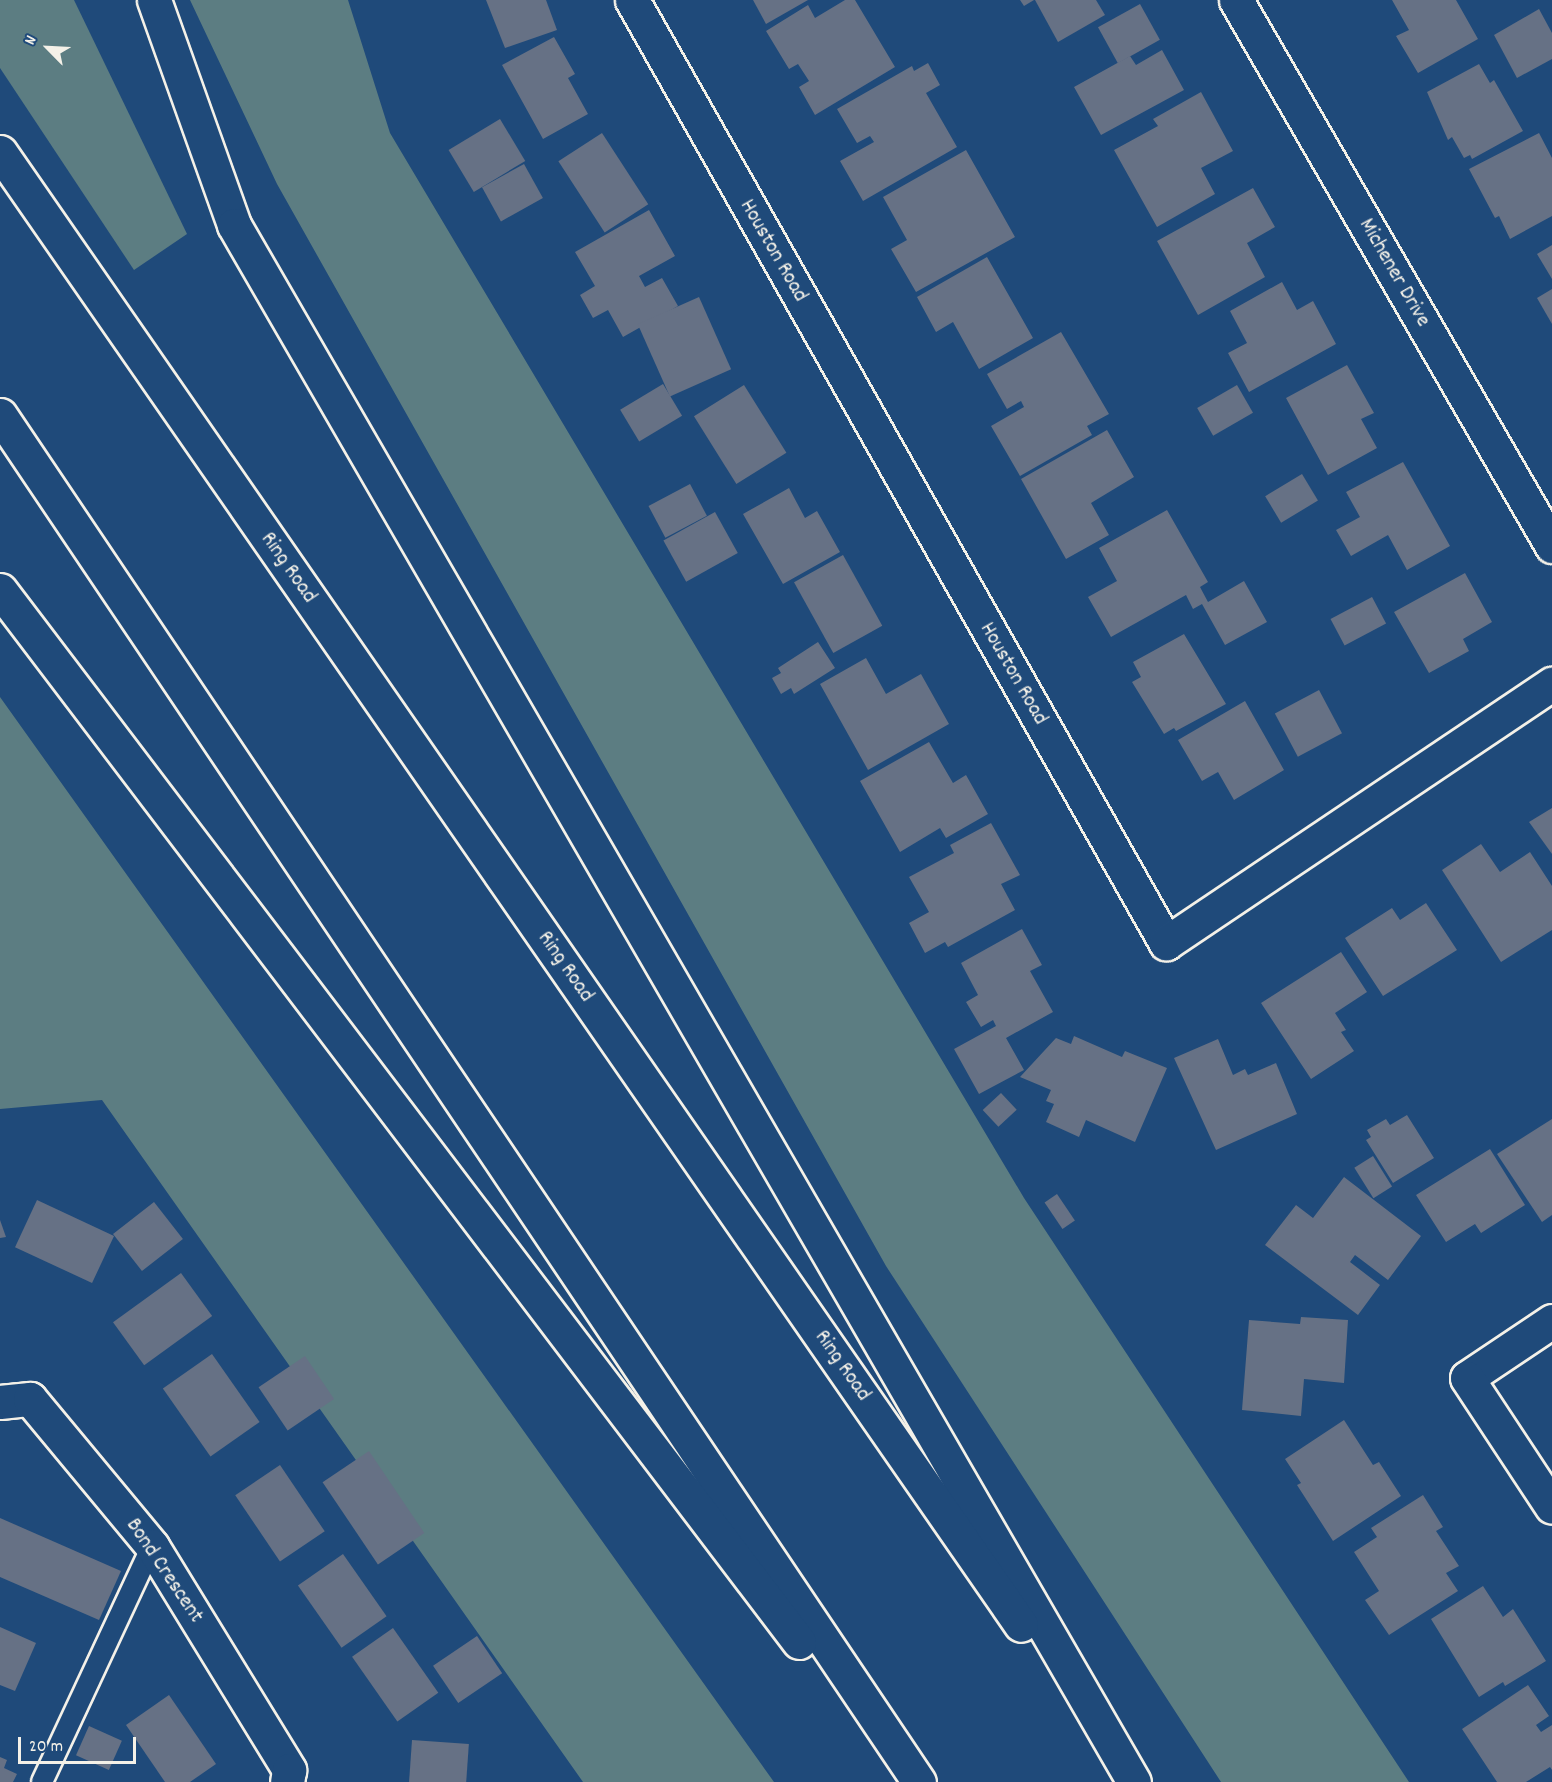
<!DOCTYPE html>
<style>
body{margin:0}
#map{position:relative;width:1552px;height:1782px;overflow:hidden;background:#1f4a7a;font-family:Dekko,sans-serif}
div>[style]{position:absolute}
.green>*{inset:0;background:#5c7d82}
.building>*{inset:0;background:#667185;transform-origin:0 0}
.roads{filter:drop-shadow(2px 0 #f4f1e8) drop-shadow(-2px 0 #f4f1e8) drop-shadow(0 2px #f4f1e8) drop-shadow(0 -2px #f4f1e8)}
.service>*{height:20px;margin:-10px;padding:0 10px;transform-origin:10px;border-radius:10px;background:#1f4a7a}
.minor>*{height:33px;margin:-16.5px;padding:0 16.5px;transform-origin:16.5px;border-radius:16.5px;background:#1f4a7a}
.motorway>*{height:33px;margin:-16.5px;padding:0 16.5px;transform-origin:16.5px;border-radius:16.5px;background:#1f4a7a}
span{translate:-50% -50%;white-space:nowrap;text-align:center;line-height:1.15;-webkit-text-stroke:5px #1f4a7a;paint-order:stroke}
.street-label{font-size:22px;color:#f4f1e8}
.north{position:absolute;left:18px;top:18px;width:60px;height:60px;-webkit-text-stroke:4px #1f4a7a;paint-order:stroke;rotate:294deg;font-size:16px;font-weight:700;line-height:24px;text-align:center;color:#f4f1e8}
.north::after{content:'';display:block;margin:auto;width:21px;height:27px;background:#f4f1e8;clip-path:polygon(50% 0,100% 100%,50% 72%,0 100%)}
.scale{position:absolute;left:18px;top:1737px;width:118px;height:27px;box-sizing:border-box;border:3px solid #f4f1e8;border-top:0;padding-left:8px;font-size:18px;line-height:21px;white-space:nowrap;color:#f4f1e8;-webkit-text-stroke:4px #1f4a7a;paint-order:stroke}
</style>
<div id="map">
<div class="green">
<i style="clip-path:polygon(0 0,74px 0,187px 234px,134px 270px,0 68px)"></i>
<i style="clip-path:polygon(190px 0,348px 0,390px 133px,1024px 1198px,1409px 1782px,1221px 1782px,886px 1266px,277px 184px)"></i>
<i style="clip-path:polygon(0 697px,774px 1782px,583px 1782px,102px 1100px,0 1109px)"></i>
</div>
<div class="building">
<i style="clip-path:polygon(486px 0,546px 0,557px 30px,505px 48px)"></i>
<i style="clip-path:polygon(753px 0,808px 0,766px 24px)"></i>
<i style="clip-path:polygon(845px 0,855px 0,895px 67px,815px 115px,799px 87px,809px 81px,798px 64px,789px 69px,766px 31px,808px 5px,815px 18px)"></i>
<i style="clip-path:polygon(1020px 0,1034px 0,1024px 6px)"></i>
<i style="clip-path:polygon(1035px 0,1096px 0,1105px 15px,1058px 42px)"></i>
<i style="clip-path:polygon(1392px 0,1456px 0,1478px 39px,1418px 73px,1396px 36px,1409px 30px)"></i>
<i style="left:1140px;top:4px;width:41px;height:48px;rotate:61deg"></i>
<i style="clip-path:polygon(1539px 9px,1552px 33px,1552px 59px,1517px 78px,1494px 35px)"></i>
<i style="clip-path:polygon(554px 37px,575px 74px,568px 78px,588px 114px,543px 139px,502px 65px)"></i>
<i style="clip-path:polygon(1162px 50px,1184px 90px,1101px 135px,1074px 87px,1130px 56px,1136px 65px)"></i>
<i style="clip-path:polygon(928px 63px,940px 85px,926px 93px,957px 147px,863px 201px,840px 161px,874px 142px,870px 136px,857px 143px,837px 109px,912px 66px,914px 71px)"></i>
<i style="clip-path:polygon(1479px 64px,1490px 83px,1494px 80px,1523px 131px,1472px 159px,1470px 155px,1464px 158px,1452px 137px,1448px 140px,1427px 92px)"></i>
<i style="clip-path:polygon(1201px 92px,1233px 151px,1201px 168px,1215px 194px,1157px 227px,1114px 150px,1158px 126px,1153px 119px)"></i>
<i style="left:500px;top:119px;width:49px;height:60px;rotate:59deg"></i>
<i style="left:602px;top:133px;width:85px;height:52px;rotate:57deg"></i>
<i style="clip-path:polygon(1539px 133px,1552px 158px,1552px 216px,1510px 239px,1499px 216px,1495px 218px,1469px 169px)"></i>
<i style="clip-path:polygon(966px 150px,1015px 237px,916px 292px,891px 249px,907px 240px,883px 197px)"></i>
<i style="left:524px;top:164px;width:39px;height:48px;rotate:61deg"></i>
<i style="clip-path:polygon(1253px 188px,1275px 227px,1247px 243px,1265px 277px,1198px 315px,1157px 241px)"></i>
<i style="clip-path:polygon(649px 210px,675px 256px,639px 276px,645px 287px,662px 278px,678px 306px,623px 337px,608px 310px,593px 318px,580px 295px,595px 286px,575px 252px)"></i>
<i style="clip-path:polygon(1552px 245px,1552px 279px,1537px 254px)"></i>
<i style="clip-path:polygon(987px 257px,1033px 338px,979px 369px,953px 322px,936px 332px,917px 297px)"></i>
<i style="clip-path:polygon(1282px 282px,1297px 310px,1313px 301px,1336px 344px,1249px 392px,1228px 353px,1247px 343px,1230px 311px)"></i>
<i style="clip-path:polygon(1552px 289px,1552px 324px,1537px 298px)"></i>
<i style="left:699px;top:297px;width:79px;height:67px;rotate:66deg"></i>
<i style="clip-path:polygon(1061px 332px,1109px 414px,1087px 426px,1092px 435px,1020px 476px,991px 426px,1024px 407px,1021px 401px,1007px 409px,987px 374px)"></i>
<i style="clip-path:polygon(1347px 365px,1374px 413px,1361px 419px,1377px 448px,1328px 475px,1286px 398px)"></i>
<i style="left:663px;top:384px;width:37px;height:50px;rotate:59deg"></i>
<i style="left:744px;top:385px;width:80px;height:59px;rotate:58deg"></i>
<i style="left:1237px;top:385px;width:32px;height:46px;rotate:60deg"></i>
<i style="clip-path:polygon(1107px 430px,1134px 477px,1091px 503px,1109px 535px,1066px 559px,1021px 479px)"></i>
<i style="clip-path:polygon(1403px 462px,1450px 546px,1407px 570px,1388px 535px,1351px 556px,1336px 530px,1360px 517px,1346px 492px)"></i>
<i style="left:1302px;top:474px;width:31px;height:43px;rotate:59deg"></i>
<i style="left:690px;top:484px;width:36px;height:47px;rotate:62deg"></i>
<i style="clip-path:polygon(789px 488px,805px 518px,817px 511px,840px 552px,783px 584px,743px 514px)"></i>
<i style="clip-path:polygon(1167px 510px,1208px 582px,1200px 587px,1208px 602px,1244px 581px,1267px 622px,1225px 645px,1202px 604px,1193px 609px,1186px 595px,1111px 637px,1088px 597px,1117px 581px,1099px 548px)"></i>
<i style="left:715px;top:512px;width:47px;height:59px;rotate:61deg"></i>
<i style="left:843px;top:555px;width:81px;height:56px;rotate:61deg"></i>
<i style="clip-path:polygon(1465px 573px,1492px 622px,1463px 639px,1469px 651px,1429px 673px,1394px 612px)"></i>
<i style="left:1372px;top:597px;width:30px;height:47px;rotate:62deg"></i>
<i style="clip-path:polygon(1184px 634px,1226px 704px,1176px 731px,1174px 728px,1164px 734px,1132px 682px,1141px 677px,1133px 662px)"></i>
<i style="clip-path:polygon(818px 642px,835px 668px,794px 694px,791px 688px,781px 694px,772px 678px,781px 673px,778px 668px)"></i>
<i style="clip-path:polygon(866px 658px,886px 694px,921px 674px,949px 724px,868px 770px,820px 684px)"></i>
<i style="left:1319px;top:690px;width:49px;height:50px;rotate:62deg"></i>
<i style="clip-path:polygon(1245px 701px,1284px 770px,1234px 800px,1218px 772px,1202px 781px,1178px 740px)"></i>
<i style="clip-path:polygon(929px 742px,953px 783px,966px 775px,988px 814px,946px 838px,940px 828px,900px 852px,860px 781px)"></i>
<i style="clip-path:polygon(1552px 808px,1552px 854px,1529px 822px)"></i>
<i style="clip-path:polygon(991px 823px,1020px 875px,1001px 884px,1015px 910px,948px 947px,945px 942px,925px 953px,909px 923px,929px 912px,909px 877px,954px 853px,950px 845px)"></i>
<i style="clip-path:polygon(1481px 844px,1500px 872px,1530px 852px,1552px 886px,1552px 930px,1501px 962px,1442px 870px)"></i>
<i style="clip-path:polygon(1426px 903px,1457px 950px,1383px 996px,1345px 938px,1392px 908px,1400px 920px)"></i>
<i style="clip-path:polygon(1022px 929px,1042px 965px,1030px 971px,1053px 1012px,1006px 1038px,1024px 1070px,979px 1094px,954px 1049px,996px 1026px,993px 1020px,981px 1027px,966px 1002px,978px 995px,961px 963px)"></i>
<i style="clip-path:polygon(1341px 952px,1367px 992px,1335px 1013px,1346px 1030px,1341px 1032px,1354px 1051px,1311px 1079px,1261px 1003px)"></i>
<i style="clip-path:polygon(1074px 1036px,1122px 1057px,1125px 1051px,1167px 1068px,1135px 1142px,1086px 1120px,1079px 1137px,1046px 1122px,1054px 1104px,1046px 1101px,1051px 1090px,1020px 1077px,1056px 1038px,1071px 1044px)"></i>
<i style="clip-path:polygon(1218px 1039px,1233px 1075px,1245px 1069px,1248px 1075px,1276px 1063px,1297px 1114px,1216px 1150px,1174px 1058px)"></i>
<i style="left:1001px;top:1093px;width:23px;height:25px;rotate:47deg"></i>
<i style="clip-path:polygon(1407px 1115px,1434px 1158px,1393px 1183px,1366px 1140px,1371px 1137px,1367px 1130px,1386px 1119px,1390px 1125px)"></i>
<i style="clip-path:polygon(1552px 1119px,1552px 1215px,1542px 1222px,1497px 1154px)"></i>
<i style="clip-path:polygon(1490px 1149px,1525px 1205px,1481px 1233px,1475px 1224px,1446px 1242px,1416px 1195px)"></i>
<i style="left:1373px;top:1156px;width:36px;height:22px;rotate:58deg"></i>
<i style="clip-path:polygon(1344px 1177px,1421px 1236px,1388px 1280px,1355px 1255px,1350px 1262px,1380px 1285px,1358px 1315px,1265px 1245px,1296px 1205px,1313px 1218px)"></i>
<i style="left:1057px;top:1194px;width:32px;height:15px;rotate:56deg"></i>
<i style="left:37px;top:1200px;width:85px;height:52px;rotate:25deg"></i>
<i style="left:154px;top:1202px;width:47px;height:52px;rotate:52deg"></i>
<i style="clip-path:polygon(0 1220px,6px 1237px,0 1238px)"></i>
<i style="left:181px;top:1273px;width:53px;height:84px;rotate:54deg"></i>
<i style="clip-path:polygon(1301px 1317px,1348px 1320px,1344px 1383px,1304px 1379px,1301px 1416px,1242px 1410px,1249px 1320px,1300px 1324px)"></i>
<i style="left:212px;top:1354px;width:83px;height:60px;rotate:55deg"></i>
<i style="left:305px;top:1356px;width:52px;height:56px;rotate:56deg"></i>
<i style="clip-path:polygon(1344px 1420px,1373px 1465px,1379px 1462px,1401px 1496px,1333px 1541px,1297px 1485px,1301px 1483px,1285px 1459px)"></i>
<i style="left:369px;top:1451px;width:99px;height:56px;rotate:56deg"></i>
<i style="left:280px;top:1465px;width:80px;height:54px;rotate:56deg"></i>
<i style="clip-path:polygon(1423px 1495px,1443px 1527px,1436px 1531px,1459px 1566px,1446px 1573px,1458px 1591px,1389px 1635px,1365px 1600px,1379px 1591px,1354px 1552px,1377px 1537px,1371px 1528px)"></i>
<i style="clip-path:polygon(0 1518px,121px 1571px,99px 1620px,0 1577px)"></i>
<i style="left:343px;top:1554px;width:76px;height:55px;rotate:55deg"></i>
<i style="clip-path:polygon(1483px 1586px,1503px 1617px,1513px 1609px,1546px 1661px,1505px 1686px,1503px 1682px,1479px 1697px,1431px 1619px)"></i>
<i style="clip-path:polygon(0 1627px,36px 1643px,15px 1691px,0 1685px)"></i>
<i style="left:393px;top:1628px;width:79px;height:50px;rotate:55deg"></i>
<i style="left:477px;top:1636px;width:45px;height:53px;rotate:56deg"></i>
<i style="clip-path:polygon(1528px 1685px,1549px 1716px,1536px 1725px,1541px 1732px,1552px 1725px,1552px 1770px,1550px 1767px,1526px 1782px,1497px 1782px,1462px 1729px)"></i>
<i style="clip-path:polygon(169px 1695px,216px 1764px,190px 1782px,165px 1782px,126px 1725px)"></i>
<i style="left:89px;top:1726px;width:36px;height:32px;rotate:24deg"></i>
<i style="left:412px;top:1740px;width:57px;height:42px;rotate:4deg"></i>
<i style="clip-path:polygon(0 1757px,7px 1760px,4px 1768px,17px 1774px,13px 1782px,0 1782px)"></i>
</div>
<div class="roads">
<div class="service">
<i style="left:42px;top:1782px;width:260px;rotate:-65deg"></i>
</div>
<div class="minor">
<i style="left:632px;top:0;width:1084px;rotate:60.48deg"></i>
<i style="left:1166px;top:943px;width:465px;rotate:-33.9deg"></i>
<i style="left:1236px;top:0;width:631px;rotate:59.94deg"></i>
<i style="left:1552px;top:1321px;width:102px;rotate:146.2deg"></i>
<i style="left:1467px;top:1378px;width:154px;rotate:56.6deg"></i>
<i style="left:0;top:1402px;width:30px;rotate:-6deg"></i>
<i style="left:30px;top:1399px;width:191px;rotate:50.3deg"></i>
<i style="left:152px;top:1546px;width:263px;rotate:58.5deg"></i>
<i style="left:289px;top:1770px;width:12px;rotate:99deg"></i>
</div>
<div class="motorway">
<i style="left:154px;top:0;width:239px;rotate:70.4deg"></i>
<i style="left:234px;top:225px;width:1798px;rotate:59.97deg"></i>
<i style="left:0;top:152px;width:1792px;rotate:55.27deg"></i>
<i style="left:0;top:415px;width:1647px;rotate:56.09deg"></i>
<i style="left:0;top:590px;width:1321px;rotate:52.78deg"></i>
</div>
</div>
<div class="street-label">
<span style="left:773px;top:251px;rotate:60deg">Houston Road</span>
<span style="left:1394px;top:273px;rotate:60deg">Michener Drive</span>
<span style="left:288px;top:568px;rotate:55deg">Ring Road</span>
<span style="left:1013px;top:674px;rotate:60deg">Houston Road</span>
<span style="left:565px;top:967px;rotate:55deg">Ring Road</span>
<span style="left:842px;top:1366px;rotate:55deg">Ring Road</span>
<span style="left:164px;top:1571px;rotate:56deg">Bond Crescent</span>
</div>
<div class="north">N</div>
<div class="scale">20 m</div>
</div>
